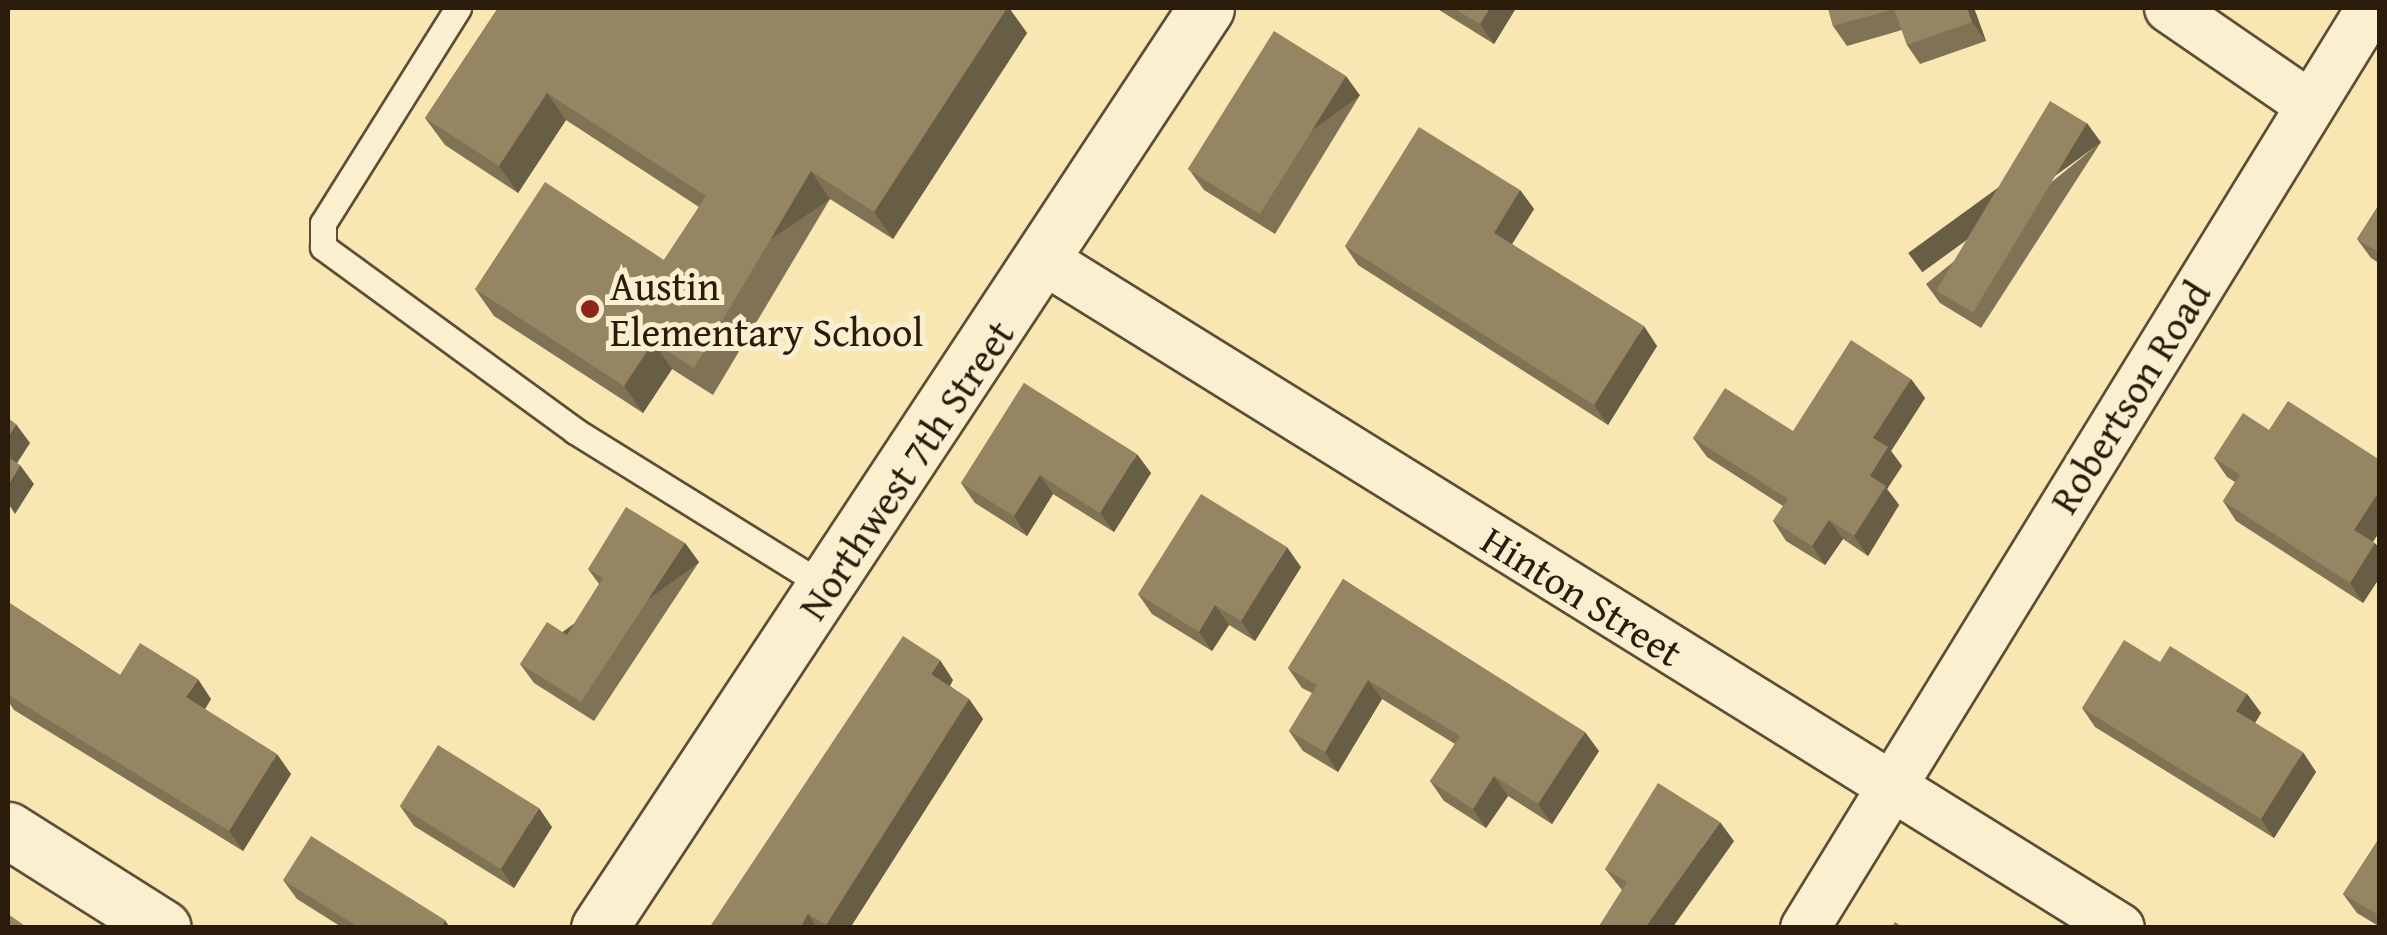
<!DOCTYPE html>
<style>
body{margin:0}
#map{position:relative;width:2387px;height:935px;overflow:hidden;background:#f8e7b3;font-family:"Gentium Book Plus",serif}
div>[style]{position:absolute}
.roads{filter:drop-shadow(2px 0 #5e4e35) drop-shadow(-2px 0 #5e4e35) drop-shadow(0 2px #5e4e35) drop-shadow(0 -2px #5e4e35)}
.lane>*{height:25px;margin:-12.5px;padding:0 12.5px;transform-origin:12.5px;border-radius:12.5px;background:#faefce}
.street>*{height:48px;margin:-24px;padding:0 24px;transform-origin:24px;border-radius:24px;background:#faefce}
.secondary>*{height:55px;margin:-27.5px;padding:0 27.5px;transform-origin:27.5px;border-radius:27.5px;background:#faefce}
.wall>*{inset:0;background:#807254}
.shaded-wall>*{inset:0;background:#685d45;transform-origin:0 0}
.building>*{inset:0;background:#958562;transform-origin:0 0}
.dots>*{width:28px;height:28px;translate:-50% -50%;box-sizing:border-box;border:5px solid #faefce;border-radius:50%}
span{translate:-50% -50%;white-space:nowrap;text-align:center;line-height:1.15;-webkit-text-stroke:10px #faefce;paint-order:stroke}
.poi-label{font-size:40px;color:#2a1b0b}
.left{translate:0 -50%;text-align:left}
.street-label{font-size:40px;color:#2a1b0b}
.frame{position:absolute;inset:0;border:10px solid #2a1b0b;pointer-events:none}
</style>
<div id="map">
<div class="roads">
<div class="lane">
<i style="left:458px;top:8px;width:254px;rotate:122.1deg"></i>
<i style="left:323px;top:223px;width:24px;rotate:90deg"></i>
<i style="left:323px;top:247px;width:312px;rotate:36.1deg"></i>
<i style="left:575px;top:431px;width:296px;rotate:31.8deg"></i>
</div>
<div class="street">
<i style="left:2169px;top:8px;width:171px;rotate:34.5deg"></i>
<i style="left:1046px;top:261px;width:1264px;rotate:31.84deg"></i>
<i style="left:1805px;top:928px;width:1080px;rotate:-58.4deg"></i>
</div>
<div class="secondary">
<i style="left:8px;top:830px;width:183px;rotate:32.3deg"></i>
<i style="left:599px;top:928px;width:1102px;rotate:-56.58deg"></i>
</div>
</div>
<div class="wall">
<i style="clip-path:polygon(498px 8px,1009px 8px,1027px 33px,893px 239px,830px 199px,713px 395px,672px 369px,643px 413px,494px 316px,475px 289px,664px 260px,699px 207px,566px 120px,518px 193px,445px 145px,425px 118px)"></i>
<i style="clip-path:polygon(1436px 8px,1516px 8px,1494px 44px)"></i>
<i style="clip-path:polygon(1828px 8px,1974px 8px,1986px 41px,1920px 64px,1907px 45px,1902px 30px,1847px 46px,1833px 26px)"></i>
<i style="clip-path:polygon(1360px 95px,1275px 234px,1204px 190px,1190px 171px)"></i>
<i style="clip-path:polygon(2101px 142px,1981px 328px,1940px 303px,1926px 284px)"></i>
<i style="clip-path:polygon(1520px 190px,1534px 209px,1512px 244px,1657px 346px,1608px 425px,1358px 265px,1345px 246px)"></i>
<i style="clip-path:polygon(2380px 203px,2380px 264px,2371px 258px,2357px 239px)"></i>
<i style="clip-path:polygon(1911px 379px,1925px 398px,1891px 451px,1902px 466px,1887px 489px,1899px 505px,1868px 556px,1843px 539px,1825px 565px,1786px 541px,1773px 521px,1783px 506px,1707px 457px,1693px 438px,1793px 431px)"></i>
<i style="clip-path:polygon(1024px 383px,1151px 473px,1114px 532px,1053px 494px,1027px 536px,975px 503px,961px 483px)"></i>
<i style="clip-path:polygon(2269px 430px,2380px 460px,2380px 531px,2373px 542px,2380px 549px,2380px 577px,2363px 603px,2236px 521px,2223px 501px,2235px 482px,2227px 477px,2214px 458px)"></i>
<i style="clip-path:polygon(685px 543px,699px 562px,594px 721px,534px 683px,520px 664px,567px 635px,599px 584px,588px 569px)"></i>
<i style="clip-path:polygon(1301px 567px,1255px 641px,1229px 625px,1212px 651px,1152px 614px,1138px 594px)"></i>
<i style="clip-path:polygon(1343px 579px,1599px 751px,1552px 824px,1508px 796px,1486px 828px,1444px 801px,1430px 781px,1455px 744px,1382px 699px,1338px 772px,1303px 751px,1289px 731px,1312px 693px,1302px 688px,1288px 668px)"></i>
<i style="clip-path:polygon(8px 602px,120px 675px,211px 699px,205px 709px,291px 774px,243px 851px,14px 710px,8px 701px)"></i>
<i style="clip-path:polygon(2160px 662px,2247px 694px,2261px 713px,2255px 723px,2316px 772px,2274px 838px,2095px 727px,2082px 708px)"></i>
<i style="clip-path:polygon(953px 680px,950px 686px,969px 699px,983px 719px,850px 928px,709px 928px)"></i>
<i style="clip-path:polygon(400px 806px,552px 827px,514px 888px,414px 826px)"></i>
<i style="clip-path:polygon(2380px 837px,2380px 927px,2357px 913px,2343px 894px)"></i>
<i style="clip-path:polygon(1734px 841px,1672px 928px,1598px 928px,1622px 890px,1605px 869px)"></i>
<i style="clip-path:polygon(283px 880px,450px 928px,343px 928px,297px 899px)"></i>
</div>
<div class="shaded-wall">
<i style="clip-path:polygon(1007px 8px,1009px 8px,1027px 33px,893px 239px,874px 212px)"></i>
<i style="clip-path:polygon(1490px 8px,1516px 8px,1494px 44px,1480px 24px)"></i>
<i style="clip-path:polygon(1967px 8px,1974px 8px,1986px 41px,1972px 22px)"></i>
<i style="left:1346px;top:76px;width:24px;height:162px;rotate:54deg"></i>
<i style="clip-path:polygon(547px 93px,566px 120px,518px 193px,499px 166px)"></i>
<i style="left:2087px;top:123px;width:24px;height:221px;rotate:54deg"></i>
<i style="left:811px;top:171px;width:34px;height:229px;rotate:56deg"></i>
<i style="clip-path:polygon(1520px 190px,1534px 209px,1507px 252px,1494px 233px)"></i>
<i style="clip-path:polygon(1644px 326px,1657px 346px,1608px 425px,1594px 405px)"></i>
<i style="clip-path:polygon(653px 342px,672px 369px,643px 413px,624px 386px)"></i>
<i style="clip-path:polygon(1911px 379px,1925px 398px,1891px 451px,1902px 466px,1887px 489px,1899px 505px,1868px 556px,1854px 536px,1870px 476px,1873px 438px)"></i>
<i style="clip-path:polygon(16px 424px,30px 443px,12px 471px,8px 464px,8px 437px)"></i>
<i style="clip-path:polygon(1137px 454px,1151px 473px,1114px 532px,1100px 513px)"></i>
<i style="clip-path:polygon(20px 465px,34px 484px,15px 514px,8px 503px,8px 485px)"></i>
<i style="clip-path:polygon(1040px 475px,1053px 494px,1027px 536px,1014px 516px)"></i>
<i style="clip-path:polygon(2380px 490px,2380px 531px,2368px 549px,2354px 530px)"></i>
<i style="clip-path:polygon(1829px 520px,1843px 539px,1825px 565px,1812px 546px)"></i>
<i style="left:685px;top:543px;width:24px;height:190px;rotate:54deg"></i>
<i style="clip-path:polygon(2375px 543px,2380px 549px,2380px 577px,2363px 603px,2350px 583px)"></i>
<i style="clip-path:polygon(1287px 547px,1301px 567px,1255px 641px,1241px 621px)"></i>
<i style="clip-path:polygon(1215px 605px,1229px 625px,1212px 651px,1199px 632px)"></i>
<i style="clip-path:polygon(940px 660px,953px 680px,945px 693px,931px 674px)"></i>
<i style="clip-path:polygon(198px 679px,211px 699px,200px 717px,186px 697px)"></i>
<i style="clip-path:polygon(1368px 680px,1382px 699px,1338px 772px,1325px 752px)"></i>
<i style="clip-path:polygon(2247px 694px,2261px 713px,2250px 731px,2236px 711px)"></i>
<i style="clip-path:polygon(969px 699px,983px 719px,850px 928px,827px 928px,826px 925px)"></i>
<i style="clip-path:polygon(1585px 732px,1599px 751px,1552px 824px,1538px 804px)"></i>
<i style="clip-path:polygon(2303px 752px,2316px 772px,2274px 838px,2261px 819px)"></i>
<i style="clip-path:polygon(277px 754px,291px 774px,243px 851px,229px 831px)"></i>
<i style="clip-path:polygon(1494px 776px,1508px 796px,1486px 828px,1473px 809px)"></i>
<i style="clip-path:polygon(539px 808px,552px 827px,514px 888px,501px 869px)"></i>
<i style="clip-path:polygon(1720px 822px,1734px 841px,1672px 928px,1645px 928px)"></i>
<i style="clip-path:polygon(808px 914px,817px 928px,800px 928px)"></i>
<i style="clip-path:polygon(445px 920px,450px 928px,440px 928px)"></i>
</div>
<div class="building">
<i style="clip-path:polygon(498px 8px,1007px 8px,874px 212px,811px 171px,694px 368px,653px 342px,624px 386px,475px 289px,545px 182px,664px 260px,706px 196px,547px 93px,499px 166px,425px 118px)"></i>
<i style="clip-path:polygon(1453px 8px,1490px 8px,1480px 24px)"></i>
<i style="clip-path:polygon(1828px 8px,1967px 8px,1972px 22px,1907px 45px,1894px 9px,1833px 26px)"></i>
<i style="left:1274px;top:31px;width:85px;height:163px;rotate:32deg"></i>
<i style="left:2050px;top:101px;width:43px;height:221px;rotate:31deg"></i>
<i style="clip-path:polygon(1419px 127px,1520px 190px,1494px 233px,1644px 326px,1594px 405px,1345px 246px)"></i>
<i style="clip-path:polygon(2380px 203px,2380px 253px,2357px 239px)"></i>
<i style="clip-path:polygon(1851px 340px,1911px 379px,1873px 438px,1888px 447px,1870px 476px,1886px 486px,1854px 536px,1829px 520px,1812px 546px,1773px 521px,1788px 499px,1693px 438px,1725px 388px,1793px 431px)"></i>
<i style="clip-path:polygon(1024px 383px,1137px 454px,1100px 513px,1040px 475px,1014px 516px,961px 483px)"></i>
<i style="clip-path:polygon(2288px 401px,2380px 460px,2380px 490px,2354px 530px,2375px 543px,2350px 583px,2223px 501px,2240px 475px,2214px 458px,2243px 413px,2269px 430px)"></i>
<i style="clip-path:polygon(8px 418px,16px 424px,8px 437px)"></i>
<i style="clip-path:polygon(8px 457px,20px 465px,8px 485px)"></i>
<i style="clip-path:polygon(1201px 494px,1287px 547px,1241px 621px,1215px 605px,1199px 632px,1138px 594px)"></i>
<i style="clip-path:polygon(626px 507px,685px 543px,581px 702px,520px 664px,547px 622px,567px 635px,603px 578px,588px 569px)"></i>
<i style="clip-path:polygon(1343px 579px,1585px 732px,1538px 804px,1494px 776px,1473px 809px,1430px 781px,1460px 736px,1368px 680px,1325px 752px,1289px 731px,1317px 685px,1288px 668px)"></i>
<i style="clip-path:polygon(8px 602px,120px 675px,140px 643px,198px 679px,186px 697px,277px 754px,229px 831px,8px 695px)"></i>
<i style="clip-path:polygon(903px 636px,940px 660px,931px 674px,969px 699px,826px 925px,808px 914px,800px 928px,709px 928px)"></i>
<i style="clip-path:polygon(2124px 640px,2160px 662px,2170px 646px,2247px 694px,2236px 711px,2303px 752px,2261px 819px,2082px 708px)"></i>
<i style="left:438px;top:745px;width:119px;height:72px;rotate:32deg"></i>
<i style="clip-path:polygon(1658px 783px,1720px 822px,1645px 928px,1598px 928px,1627px 882px,1605px 869px)"></i>
<i style="clip-path:polygon(311px 836px,445px 920px,440px 928px,360px 928px,283px 880px)"></i>
<i style="clip-path:polygon(2380px 837px,2380px 916px,2343px 894px)"></i>
<i style="clip-path:polygon(8px 914px,28px 928px,8px 928px)"></i>
<i style="clip-path:polygon(1895px 922px,1904px 928px,1891px 928px)"></i>
</div>
<div class="dots">
<i style="left:590px;top:309px;background:#8f2418"></i>
</div>
<div class="poi-label">
<span class="left" style="left:610px;top:309px">Austin<br>Elementary School</span>
</div>
<div class="street-label">
<span style="left:2130px;top:397px;rotate:-58deg">Robertson Road</span>
<span style="left:906px;top:470px;rotate:-56deg">Northwest 7th Street</span>
<span style="left:1582px;top:596px;rotate:32deg">Hinton Street</span>
</div>
<div class="frame"></div>
</div>
